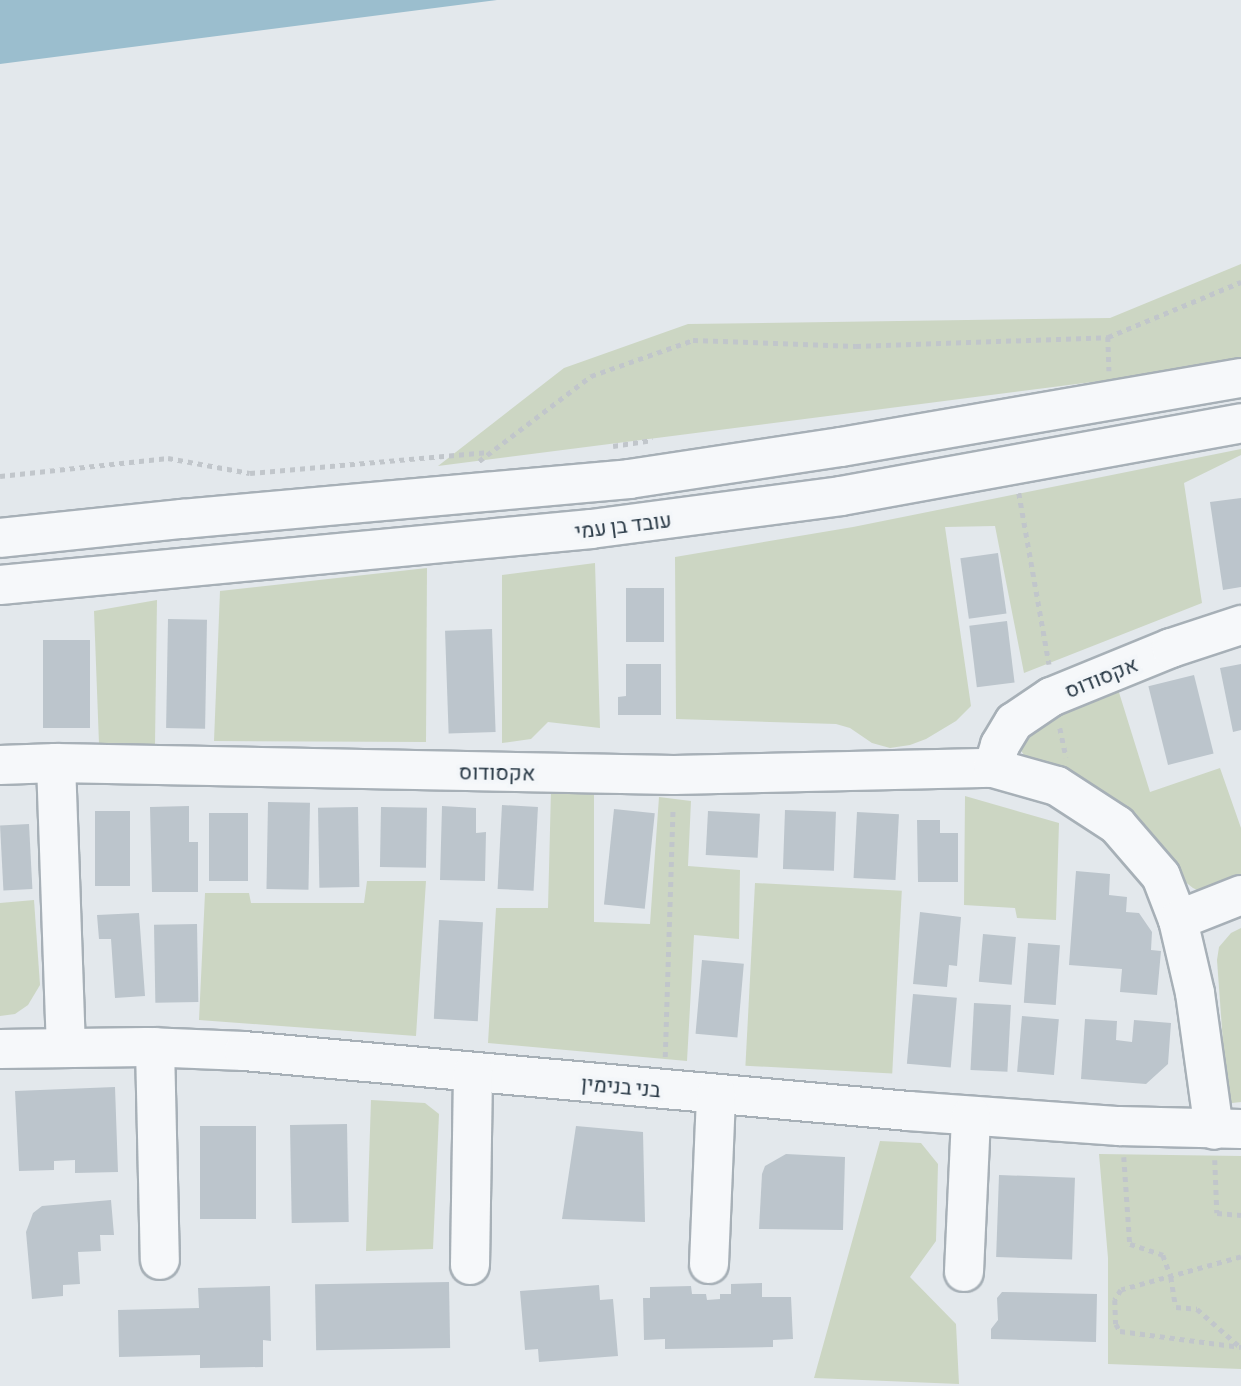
<!DOCTYPE html>
<meta charset="utf-8">
<style>
body{margin:0}
#map{position:relative;width:1241px;height:1386px;overflow:hidden;background:#e3e8ec;font-family:Commissioner,Heebo,sans-serif}
div>[style]{position:absolute}
.green>*{inset:0;background:#ccd6c3;transform-origin:0 0}
.water>*{inset:0;background:#9bbece}
.building>*{inset:0;background:#bcc5cc;transform-origin:0 0}
.path>*{height:4.5px;margin-top:-2.25px;transform-origin:0;background:repeating-linear-gradient(90deg,#c1c6cb 0 5px,transparent 0 10px)}
.roads{filter:drop-shadow(2px 0 #a7b0b7) drop-shadow(-2px 0 #a7b0b7) drop-shadow(0 2px #a7b0b7) drop-shadow(0 -2px #a7b0b7)}
.minor>*{height:38px;margin:-19px;padding:0 19px;transform-origin:19px;border-radius:19px;background:#f6f8fa}
span{translate:-50% -50%;white-space:nowrap;text-align:center;line-height:1.15;-webkit-text-stroke:7px #f3f6f9;paint-order:stroke}
.street-label{font-size:21px;color:#293946}
</style>
<div id="map">
<div class="green">
<i style="clip-path:polygon(1241px 264px,1241px 363px,438px 466px,564px 368px,688px 324px,1110px 318px)"></i>
<i style="clip-path:polygon(1241px 449px,1241px 455px,1184px 483px,1202px 603px,1024px 673px,995px 526px,945px 527px,971px 706px,956px 721px,926px 739px,910px 745px,890px 748px,872px 743px,850px 728px,836px 724px,676px 719px,675px 557px,853px 527px)"></i>
<i style="clip-path:polygon(595px 563px,600px 728px,548px 722px,531px 739px,502px 743px,502px 575px)"></i>
<i style="clip-path:polygon(427px 568px,426px 742px,214px 741px,220px 591px)"></i>
<i style="clip-path:polygon(157px 600px,155px 744px,99px 744px,94px 611px)"></i>
<i style="clip-path:polygon(1117px 686px,1150px 792px,1220px 768px,1241px 828px,1241px 875px,1212px 889px,1201px 892px,1193px 888px,1027px 759px,1019px 748px,1029px 727px)"></i>
<i style="clip-path:polygon(551px 790px,594px 792px,594px 922px,650px 924px,659px 797px,691px 801px,688px 866px,740px 870px,739px 939px,694px 935px,687px 1061px,488px 1043px,496px 908px,548px 908px)"></i>
<i style="clip-path:polygon(965px 796px,1059px 823px,1056px 920px,1017px 918px,1015px 908px,964px 905px)"></i>
<i style="clip-path:polygon(367px 881px,426px 881px,416px 1036px,199px 1020px,205px 893px,249px 893px,251px 903px,364px 903px)"></i>
<i style="left:755px;top:883px;width:147px;height:183px;rotate:3deg"></i>
<i style="clip-path:polygon(34px 900px,40px 985px,28px 1005px,15px 1014px,0 1016px,0 903px)"></i>
<i style="clip-path:polygon(1241px 928px,1241px 1102px,1232px 1103px,1227px 1098px,1217px 960px,1219px 947px,1231px 933px)"></i>
<i style="clip-path:polygon(371px 1100px,425px 1103px,439px 1114px,433px 1249px,366px 1251px)"></i>
<i style="clip-path:polygon(880px 1141px,921px 1143px,938px 1164px,936px 1241px,910px 1277px,956px 1324px,959px 1384px,814px 1378px)"></i>
<i style="clip-path:polygon(1099px 1154px,1241px 1156px,1241px 1369px,1108px 1364px,1108px 1258px)"></i>
</div>
<div class="water">
<i style="clip-path:polygon(0 0,497px 0,0 64px)"></i>
</div>
<div class="building">
<i style="clip-path:polygon(1241px 498px,1241px 587px,1223px 590px,1210px 502px)"></i>
<i style="left:998px;top:553px;width:61px;height:38px;rotate:82deg"></i>
<i style="left:626px;top:588px;width:38px;height:54px"></i>
<i style="left:168px;top:619px;width:39px;height:109px;rotate:1deg"></i>
<i style="left:1007px;top:621px;width:62px;height:38px;rotate:83deg"></i>
<i style="left:492px;top:629px;width:103px;height:47px;rotate:88deg"></i>
<i style="left:43px;top:640px;width:47px;height:88px"></i>
<i style="clip-path:polygon(626px 664px,661px 664px,661px 715px,618px 715px,618px 697px,626px 696px)"></i>
<i style="clip-path:polygon(1241px 664px,1241px 730px,1233px 732px,1220px 668px)"></i>
<i style="left:1194px;top:675px;width:81px;height:47px;rotate:76deg"></i>
<i style="left:268px;top:802px;width:42px;height:87px;rotate:1deg"></i>
<i style="left:502px;top:805px;width:36px;height:84px;rotate:3deg"></i>
<i style="clip-path:polygon(189px 806px,189px 842px,198px 842px,198px 892px,152px 892px,150px 807px)"></i>
<i style="clip-path:polygon(442px 806px,476px 808px,476px 833px,486px 832px,485px 881px,440px 880px)"></i>
<i style="left:358px;top:807px;width:80px;height:40px;rotate:89deg"></i>
<i style="left:381px;top:807px;width:46px;height:60px;rotate:1deg"></i>
<i style="left:614px;top:809px;width:41px;height:96px;rotate:6deg"></i>
<i style="left:785px;top:810px;width:51px;height:59px;rotate:2deg"></i>
<i style="left:95px;top:811px;width:35px;height:75px"></i>
<i style="left:708px;top:811px;width:52px;height:44px;rotate:3deg"></i>
<i style="left:857px;top:812px;width:42px;height:66px;rotate:3deg"></i>
<i style="left:209px;top:813px;width:39px;height:68px"></i>
<i style="clip-path:polygon(917px 820px,940px 820px,940px 833px,958px 833px,958px 882px,918px 882px)"></i>
<i style="left:29px;top:824px;width:65px;height:29px;rotate:87deg"></i>
<i style="clip-path:polygon(1076px 871px,1110px 874px,1109px 895px,1127px 897px,1126px 912px,1139px 913px,1152px 932px,1151px 950px,1161px 951px,1157px 995px,1120px 992px,1122px 969px,1069px 965px)"></i>
<i style="clip-path:polygon(920px 912px,961px 917px,957px 966px,949px 965px,947px 987px,913px 984px)"></i>
<i style="clip-path:polygon(139px 913px,145px 996px,115px 998px,111px 939px,99px 939px,97px 915px)"></i>
<i style="left:439px;top:920px;width:44px;height:99px;rotate:3deg"></i>
<i style="left:197px;top:924px;width:78px;height:43px;rotate:89deg"></i>
<i style="left:983px;top:934px;width:33px;height:48px;rotate:5deg"></i>
<i style="left:1028px;top:943px;width:32px;height:60px;rotate:4deg"></i>
<i style="left:702px;top:960px;width:42px;height:74px;rotate:5deg"></i>
<i style="left:913px;top:994px;width:44px;height:70px;rotate:5deg"></i>
<i style="left:974px;top:1003px;width:37px;height:67px;rotate:3deg"></i>
<i style="left:1022px;top:1016px;width:37px;height:56px;rotate:5deg"></i>
<i style="clip-path:polygon(1085px 1019px,1117px 1021px,1116px 1040px,1132px 1042px,1134px 1020px,1171px 1023px,1168px 1064px,1146px 1084px,1081px 1079px)"></i>
<i style="clip-path:polygon(115px 1087px,118px 1172px,75px 1173px,75px 1160px,54px 1161px,54px 1170px,19px 1171px,15px 1091px)"></i>
<i style="left:347px;top:1124px;width:98px;height:57px;rotate:89deg"></i>
<i style="left:200px;top:1126px;width:56px;height:93px"></i>
<i style="clip-path:polygon(576px 1126px,643px 1132px,645px 1222px,562px 1219px)"></i>
<i style="clip-path:polygon(786px 1154px,845px 1157px,843px 1230px,759px 1229px,762px 1174px,765px 1166px)"></i>
<i style="left:999px;top:1175px;width:76px;height:82px;rotate:2deg"></i>
<i style="clip-path:polygon(111px 1200px,114px 1235px,100px 1235px,101px 1251px,78px 1252px,80px 1284px,63px 1285px,63px 1296px,32px 1299px,26px 1232px,33px 1213px,42px 1206px)"></i>
<i style="left:449px;top:1282px;width:66px;height:134px;rotate:89deg"></i>
<i style="clip-path:polygon(762px 1283px,762px 1297px,791px 1297px,793px 1339px,773px 1340px,773px 1347px,665px 1349px,665px 1339px,644px 1340px,643px 1298px,650px 1298px,650px 1287px,691px 1286px,692px 1294px,706px 1294px,707px 1300px,720px 1299px,720px 1294px,731px 1294px,731px 1284px)"></i>
<i style="clip-path:polygon(599px 1285px,600px 1300px,613px 1299px,618px 1356px,539px 1362px,538px 1349px,525px 1350px,520px 1291px)"></i>
<i style="clip-path:polygon(270px 1286px,271px 1341px,263px 1340px,263px 1367px,200px 1368px,200px 1355px,119px 1357px,118px 1310px,199px 1308px,198px 1288px)"></i>
<i style="clip-path:polygon(1002px 1292px,1097px 1294px,1096px 1342px,991px 1339px,991px 1329px,998px 1320px,997px 1298px)"></i>
</div>
<div class="path">
<i style="left:1108px;top:337px;width:34px;rotate:88deg"></i>
<i style="left:613px;top:446px;width:40px;rotate:-8.5deg"></i>
<i style="left:479px;top:461px;width:141px;rotate:-37.2deg"></i>
<i style="left:591px;top:376px;width:108px;rotate:-19.4deg"></i>
<i style="left:693px;top:340px;width:163px;rotate:2.1deg"></i>
<i style="left:856px;top:346px;width:252px;rotate:-2deg"></i>
<i style="left:1108px;top:337px;width:144px;rotate:-22.5deg"></i>
<i style="left:0;top:476px;width:169px;rotate:-6.1deg"></i>
<i style="left:168px;top:458px;width:83px;rotate:10.4deg"></i>
<i style="left:250px;top:473px;width:240px;rotate:-5deg"></i>
<i style="left:1019px;top:493px;width:174px;rotate:80deg"></i>
<i style="left:1060px;top:728px;width:30px;rotate:78deg"></i>
<i style="left:665px;top:1057px;width:250px;rotate:-88.2deg"></i>
<i style="left:1124px;top:1157px;width:87px;rotate:86.1deg"></i>
<i style="left:1130px;top:1244px;width:35px;rotate:18deg"></i>
<i style="left:1163px;top:1255px;width:23px;rotate:70deg"></i>
<i style="left:1171px;top:1277px;width:30px;rotate:81deg"></i>
<i style="left:1176px;top:1307px;width:21px;rotate:5deg"></i>
<i style="left:1197px;top:1309px;width:56px;rotate:41.4deg"></i>
<i style="left:1215px;top:1160px;width:53px;rotate:87.8deg"></i>
<i style="left:1217px;top:1213px;width:24px;rotate:5deg"></i>
<i style="left:1241px;top:1257px;width:124px;rotate:164.6deg"></i>
<i style="left:1121px;top:1290px;width:12px;rotate:121deg"></i>
<i style="left:1115px;top:1300px;width:24px;rotate:88deg"></i>
<i style="left:1116px;top:1324px;width:8px;rotate:60deg"></i>
<i style="left:1120px;top:1331px;width:122px;rotate:7.5deg"></i>
</div>
<div class="roads">
<div class="minor">
<i style="left:0;top:538px;width:183px;rotate:-6deg"></i>
<i style="left:182px;top:519px;width:449px;rotate:-5.1deg"></i>
<i style="left:629px;top:479px;width:214px;rotate:-8.6deg"></i>
<i style="left:841px;top:447px;width:406px;rotate:-9.8deg"></i>
<i style="left:0;top:585px;width:594px;rotate:-5.41deg"></i>
<i style="left:591px;top:529px;width:252px;rotate:-7.5deg"></i>
<i style="left:841px;top:496px;width:407px;rotate:-10.3deg"></i>
<i style="left:56px;top:763px;width:283px;rotate:88deg"></i>
<i style="left:0;top:765px;width:56px;rotate:-2deg"></i>
<i style="left:56px;top:763px;width:618px;rotate:1.11deg"></i>
<i style="left:674px;top:775px;width:319px;rotate:-1.3deg"></i>
<i style="left:993px;top:768px;width:66px;rotate:15.7deg"></i>
<i style="left:1057px;top:786px;width:72px;rotate:33deg"></i>
<i style="left:1117px;top:825px;width:67px;rotate:49.2deg"></i>
<i style="left:1161px;top:876px;width:47px;rotate:68.9deg"></i>
<i style="left:1178px;top:920px;width:75px;rotate:76.9deg"></i>
<i style="left:1195px;top:993px;width:138px;rotate:82.1deg"></i>
<i style="left:993px;top:768px;width:24px;rotate:-73deg"></i>
<i style="left:1000px;top:745px;width:27px;rotate:-59deg"></i>
<i style="left:1014px;top:722px;width:45px;rotate:-34deg"></i>
<i style="left:1051px;top:697px;width:130px;rotate:-22.2deg"></i>
<i style="left:1171px;top:648px;width:74px;rotate:-18.2deg"></i>
<i style="left:1178px;top:920px;width:68px;rotate:-21.6deg"></i>
<i style="left:155px;top:1047px;width:213px;rotate:88.7deg"></i>
<i style="left:0;top:1049px;width:147px;rotate:-0.8deg"></i>
<i style="left:147px;top:1047px;width:97px;rotate:2.4deg"></i>
<i style="left:244px;top:1051px;width:667px;rotate:5.16deg"></i>
<i style="left:908px;top:1111px;width:212px;rotate:4.1deg"></i>
<i style="left:1119px;top:1126px;width:122px;rotate:1.4deg"></i>
<i style="left:709px;top:1264px;width:170px;rotate:-87.6deg"></i>
<i style="left:470px;top:1265px;width:193px;rotate:-89.1deg"></i>
<i style="left:964px;top:1272px;width:156px;rotate:-87.4deg"></i>
</div>
</div>
<div class="street-label">
<span style="left:623px;top:525px;rotate:-7deg">עובד בן עמי</span>
<span style="left:1101px;top:677px;rotate:-22deg">אקסודוס</span>
<span style="left:497px;top:772px;rotate:1deg">אקסודוס</span>
<span style="left:621px;top:1086px;rotate:5deg">בני בנימין</span>
</div>
</div>
